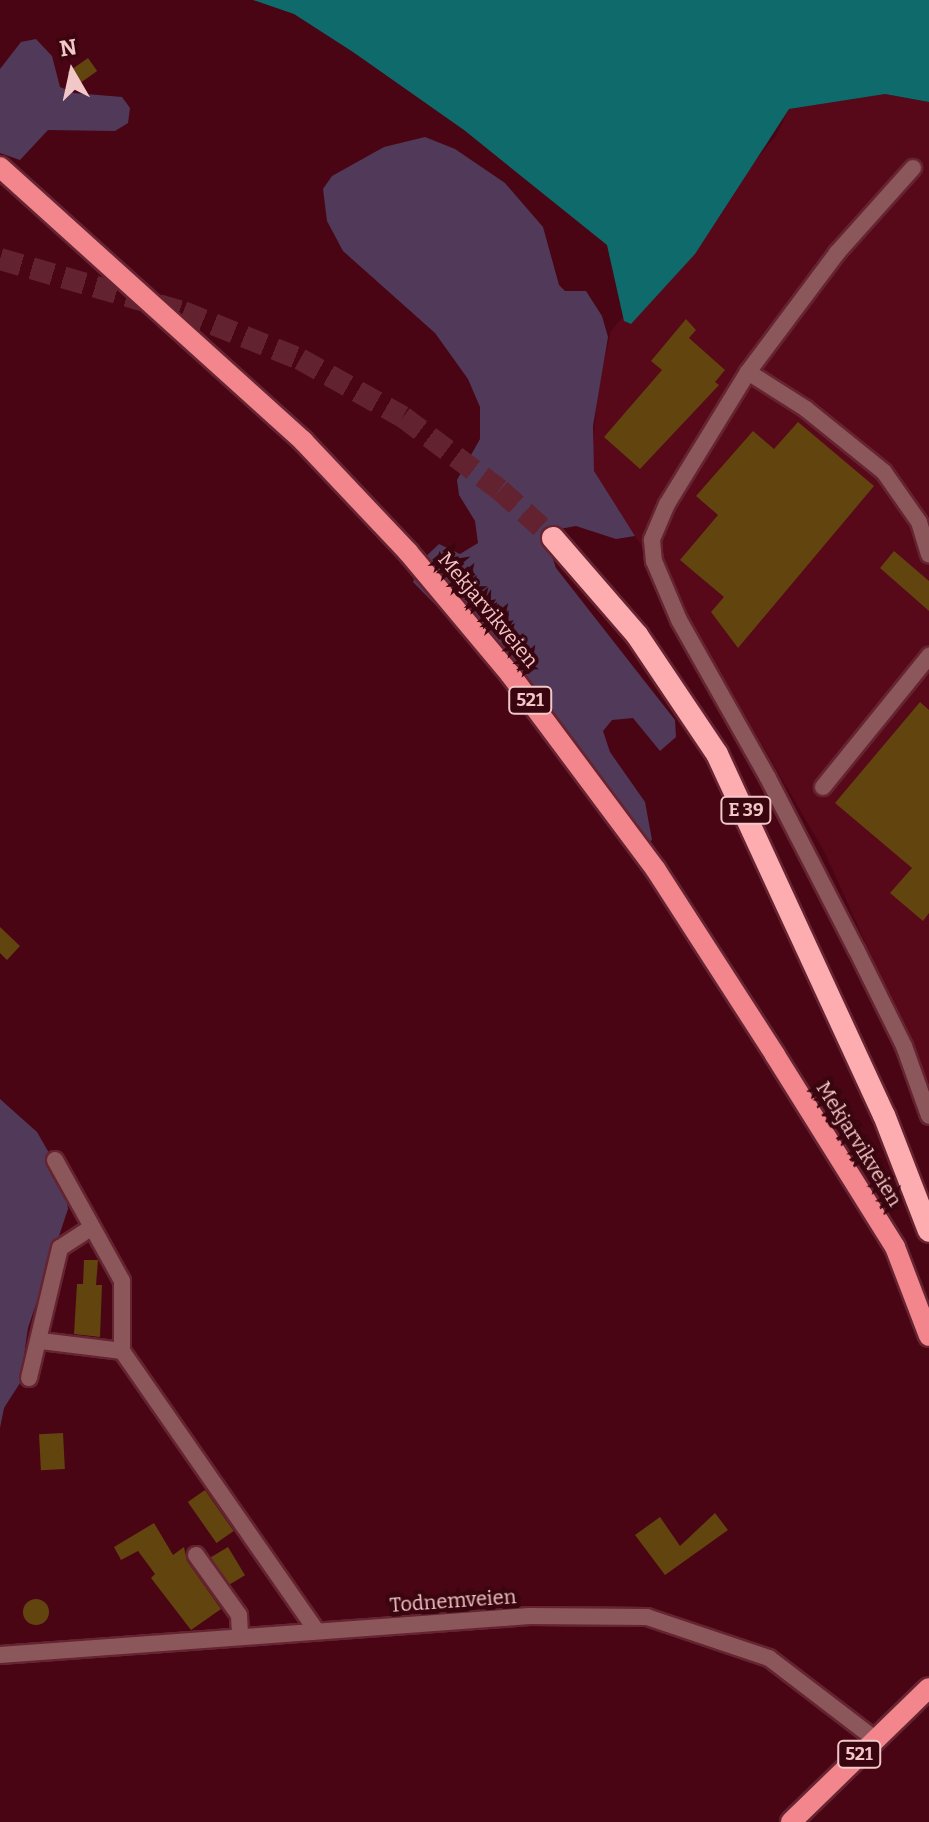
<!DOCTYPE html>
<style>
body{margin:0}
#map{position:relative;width:929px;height:1822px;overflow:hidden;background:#4a0514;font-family:Bitter,serif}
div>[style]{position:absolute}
.built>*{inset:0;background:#570819}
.green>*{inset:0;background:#51395a}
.water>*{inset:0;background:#0e6a6b}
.building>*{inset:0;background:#62440f;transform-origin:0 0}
.round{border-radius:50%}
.highway-tunnel>*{height:22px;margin-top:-11px;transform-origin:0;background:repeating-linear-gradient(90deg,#63222f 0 22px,transparent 0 33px)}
.roads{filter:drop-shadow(2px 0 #652431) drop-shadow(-2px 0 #652431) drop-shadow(0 2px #652431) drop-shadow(0 -2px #652431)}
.minor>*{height:16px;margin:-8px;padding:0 8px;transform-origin:8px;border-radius:8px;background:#8c575a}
.major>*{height:20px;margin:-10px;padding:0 10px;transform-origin:10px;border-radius:10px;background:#f3868d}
.highway>*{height:22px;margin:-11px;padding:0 11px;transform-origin:11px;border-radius:11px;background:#fdadb0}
span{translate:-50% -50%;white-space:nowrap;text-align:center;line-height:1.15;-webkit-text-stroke:8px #39050e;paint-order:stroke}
.shield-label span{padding:2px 6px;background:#39050e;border:2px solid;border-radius:6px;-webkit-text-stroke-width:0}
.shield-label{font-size:18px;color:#f2c7c8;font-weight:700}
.street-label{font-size:20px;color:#f2c7c8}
.north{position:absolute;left:32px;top:32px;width:80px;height:80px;-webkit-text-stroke:6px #39050e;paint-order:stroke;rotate:351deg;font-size:22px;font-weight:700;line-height:32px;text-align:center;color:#f2c7c8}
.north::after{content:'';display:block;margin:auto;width:28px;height:36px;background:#f2c7c8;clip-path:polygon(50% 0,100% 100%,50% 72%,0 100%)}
</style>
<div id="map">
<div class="built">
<i style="clip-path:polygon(885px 94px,929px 102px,929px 1084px,826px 855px,681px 604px,596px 479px,592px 457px,598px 388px,611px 331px,776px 136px,789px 109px)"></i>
</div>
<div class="green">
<i style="clip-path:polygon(36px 39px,52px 56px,60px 87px,74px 93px,122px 97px,130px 108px,128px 123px,115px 131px,48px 130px,20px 160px,0 153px,0 69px,21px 42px)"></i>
<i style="clip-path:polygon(425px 137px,455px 149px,505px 183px,543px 227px,559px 285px,565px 291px,586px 291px,602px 316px,608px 337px,593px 426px,594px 471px,635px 536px,616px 539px,576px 526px,554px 530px,547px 541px,556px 568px,675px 720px,676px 737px,660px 751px,633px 718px,612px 720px,603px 731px,610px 752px,645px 802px,652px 840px,644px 845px,472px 642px,413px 582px,421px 561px,439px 544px,460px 554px,478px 543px,475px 521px,459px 495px,457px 480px,480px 439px,480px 407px,468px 379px,435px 333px,343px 251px,327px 221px,323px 189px,332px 176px,384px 147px)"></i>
<i style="clip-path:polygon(0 1099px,37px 1132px,64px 1179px,68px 1209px,28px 1328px,20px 1383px,4px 1408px,0 1428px)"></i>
</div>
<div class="water">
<i style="clip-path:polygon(253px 0,929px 0,929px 102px,885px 94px,789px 109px,695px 254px,631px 324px,624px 321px,607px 245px,464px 130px,353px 52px,294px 14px)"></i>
</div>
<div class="building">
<i style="left:88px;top:58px;width:16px;height:25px;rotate:55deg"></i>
<i style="clip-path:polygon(686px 319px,696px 330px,689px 338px,725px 370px,715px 382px,719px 385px,640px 469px,604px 437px,662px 370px,651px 361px)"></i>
<i style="clip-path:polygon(798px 422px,874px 486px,738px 648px,711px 612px,724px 597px,680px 560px,718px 515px,696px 496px,753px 431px,774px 449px)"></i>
<i style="clip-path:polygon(894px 551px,929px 581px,929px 611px,880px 568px)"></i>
<i style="clip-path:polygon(920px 702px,929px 710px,929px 913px,923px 921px,890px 893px,912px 868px,835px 803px)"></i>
<i style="clip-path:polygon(0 927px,20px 946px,7px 960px,0 953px)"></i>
<i style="clip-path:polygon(84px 1260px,98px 1260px,96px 1285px,102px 1285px,100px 1337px,74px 1334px,77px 1284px,83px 1284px)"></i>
<i style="left:63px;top:1433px;width:36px;height:24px;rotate:87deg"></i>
<i style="left:205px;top:1490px;width:50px;height:21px;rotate:55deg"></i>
<i style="clip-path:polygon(715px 1513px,728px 1530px,665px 1575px,635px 1535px,660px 1517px,680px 1546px)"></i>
<i style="clip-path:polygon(154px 1523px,173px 1555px,184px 1547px,187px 1561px,221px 1609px,191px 1630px,151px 1578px,155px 1574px,138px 1551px,121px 1560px,114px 1547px)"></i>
<i style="left:228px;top:1547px;width:33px;height:20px;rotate:59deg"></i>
<i class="round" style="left:23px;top:1599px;width:26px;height:26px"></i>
</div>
<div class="highway-tunnel">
<i style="left:0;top:259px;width:191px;rotate:16.2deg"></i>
<i style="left:183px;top:312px;width:126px;rotate:21.9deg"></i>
<i style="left:300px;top:359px;width:118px;rotate:29.4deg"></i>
<i style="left:403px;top:417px;width:121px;rotate:37deg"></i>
<i style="left:500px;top:490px;width:72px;rotate:42.2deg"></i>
</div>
<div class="roads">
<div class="minor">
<i style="left:913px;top:168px;width:114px;rotate:131.8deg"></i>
<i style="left:837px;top:253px;width:149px;rotate:126.8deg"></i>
<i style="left:748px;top:372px;width:155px;rotate:121.5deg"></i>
<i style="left:667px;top:504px;width:39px;rotate:113deg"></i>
<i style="left:652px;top:540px;width:21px;rotate:85deg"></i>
<i style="left:654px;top:561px;width:64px;rotate:67deg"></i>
<i style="left:679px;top:620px;width:181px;rotate:60.6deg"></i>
<i style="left:768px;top:778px;width:192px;rotate:62.8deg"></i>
<i style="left:856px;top:949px;width:108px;rotate:63.7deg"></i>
<i style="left:904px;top:1046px;width:74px;rotate:70.3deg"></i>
<i style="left:748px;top:372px;width:69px;rotate:32.5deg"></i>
<i style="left:806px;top:409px;width:100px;rotate:38.9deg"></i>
<i style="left:884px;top:472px;width:61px;rotate:55deg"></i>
<i style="left:919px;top:522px;width:34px;rotate:73deg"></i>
<i style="left:823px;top:787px;width:169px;rotate:-51deg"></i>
<i style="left:55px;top:1160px;width:138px;rotate:61deg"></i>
<i style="left:122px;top:1281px;width:70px;rotate:90deg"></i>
<i style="left:122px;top:1351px;width:338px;rotate:55.2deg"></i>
<i style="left:41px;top:1341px;width:82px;rotate:7deg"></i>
<i style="left:29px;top:1378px;width:134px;rotate:-76.6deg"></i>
<i style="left:60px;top:1248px;width:38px;rotate:-33deg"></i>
<i style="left:196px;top:1555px;width:74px;rotate:54.4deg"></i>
<i style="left:239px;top:1615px;width:20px;rotate:87deg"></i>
<i style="left:0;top:1655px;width:531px;rotate:-4.21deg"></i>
<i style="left:530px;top:1616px;width:117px;rotate:0.5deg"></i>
<i style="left:647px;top:1617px;width:129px;rotate:18.6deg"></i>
<i style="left:769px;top:1658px;width:133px;rotate:37.4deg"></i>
</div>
<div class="major">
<i style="left:0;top:167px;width:409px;rotate:42.1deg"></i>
<i style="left:303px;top:441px;width:153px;rotate:46.6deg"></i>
<i style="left:408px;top:552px;width:159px;rotate:50.1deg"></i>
<i style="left:510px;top:674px;width:244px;rotate:53.3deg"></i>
<i style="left:656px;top:870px;width:220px;rotate:57.2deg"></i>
<i style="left:775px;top:1055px;width:226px;rotate:58deg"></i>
<i style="left:895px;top:1247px;width:95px;rotate:69.1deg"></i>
<i style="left:791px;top:1822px;width:192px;rotate:-44.2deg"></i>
</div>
<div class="highway">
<i style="left:553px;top:538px;width:128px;rotate:49.1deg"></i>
<i style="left:637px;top:635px;width:143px;rotate:56.1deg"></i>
<i style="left:717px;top:754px;width:398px;rotate:65.2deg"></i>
<i style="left:884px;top:1115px;width:124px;rotate:68.8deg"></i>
</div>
</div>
<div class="shield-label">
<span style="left:530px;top:700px">521</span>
<span style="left:746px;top:810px">E 39</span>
<span style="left:859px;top:1754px">521</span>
</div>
<div class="street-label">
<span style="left:488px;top:610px;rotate:50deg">Mekjarvikveien</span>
<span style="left:859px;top:1144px;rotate:58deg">Mekjarvikveien</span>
<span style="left:453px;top:1601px;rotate:-4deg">Todnemveien</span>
</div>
<div class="north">N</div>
</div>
